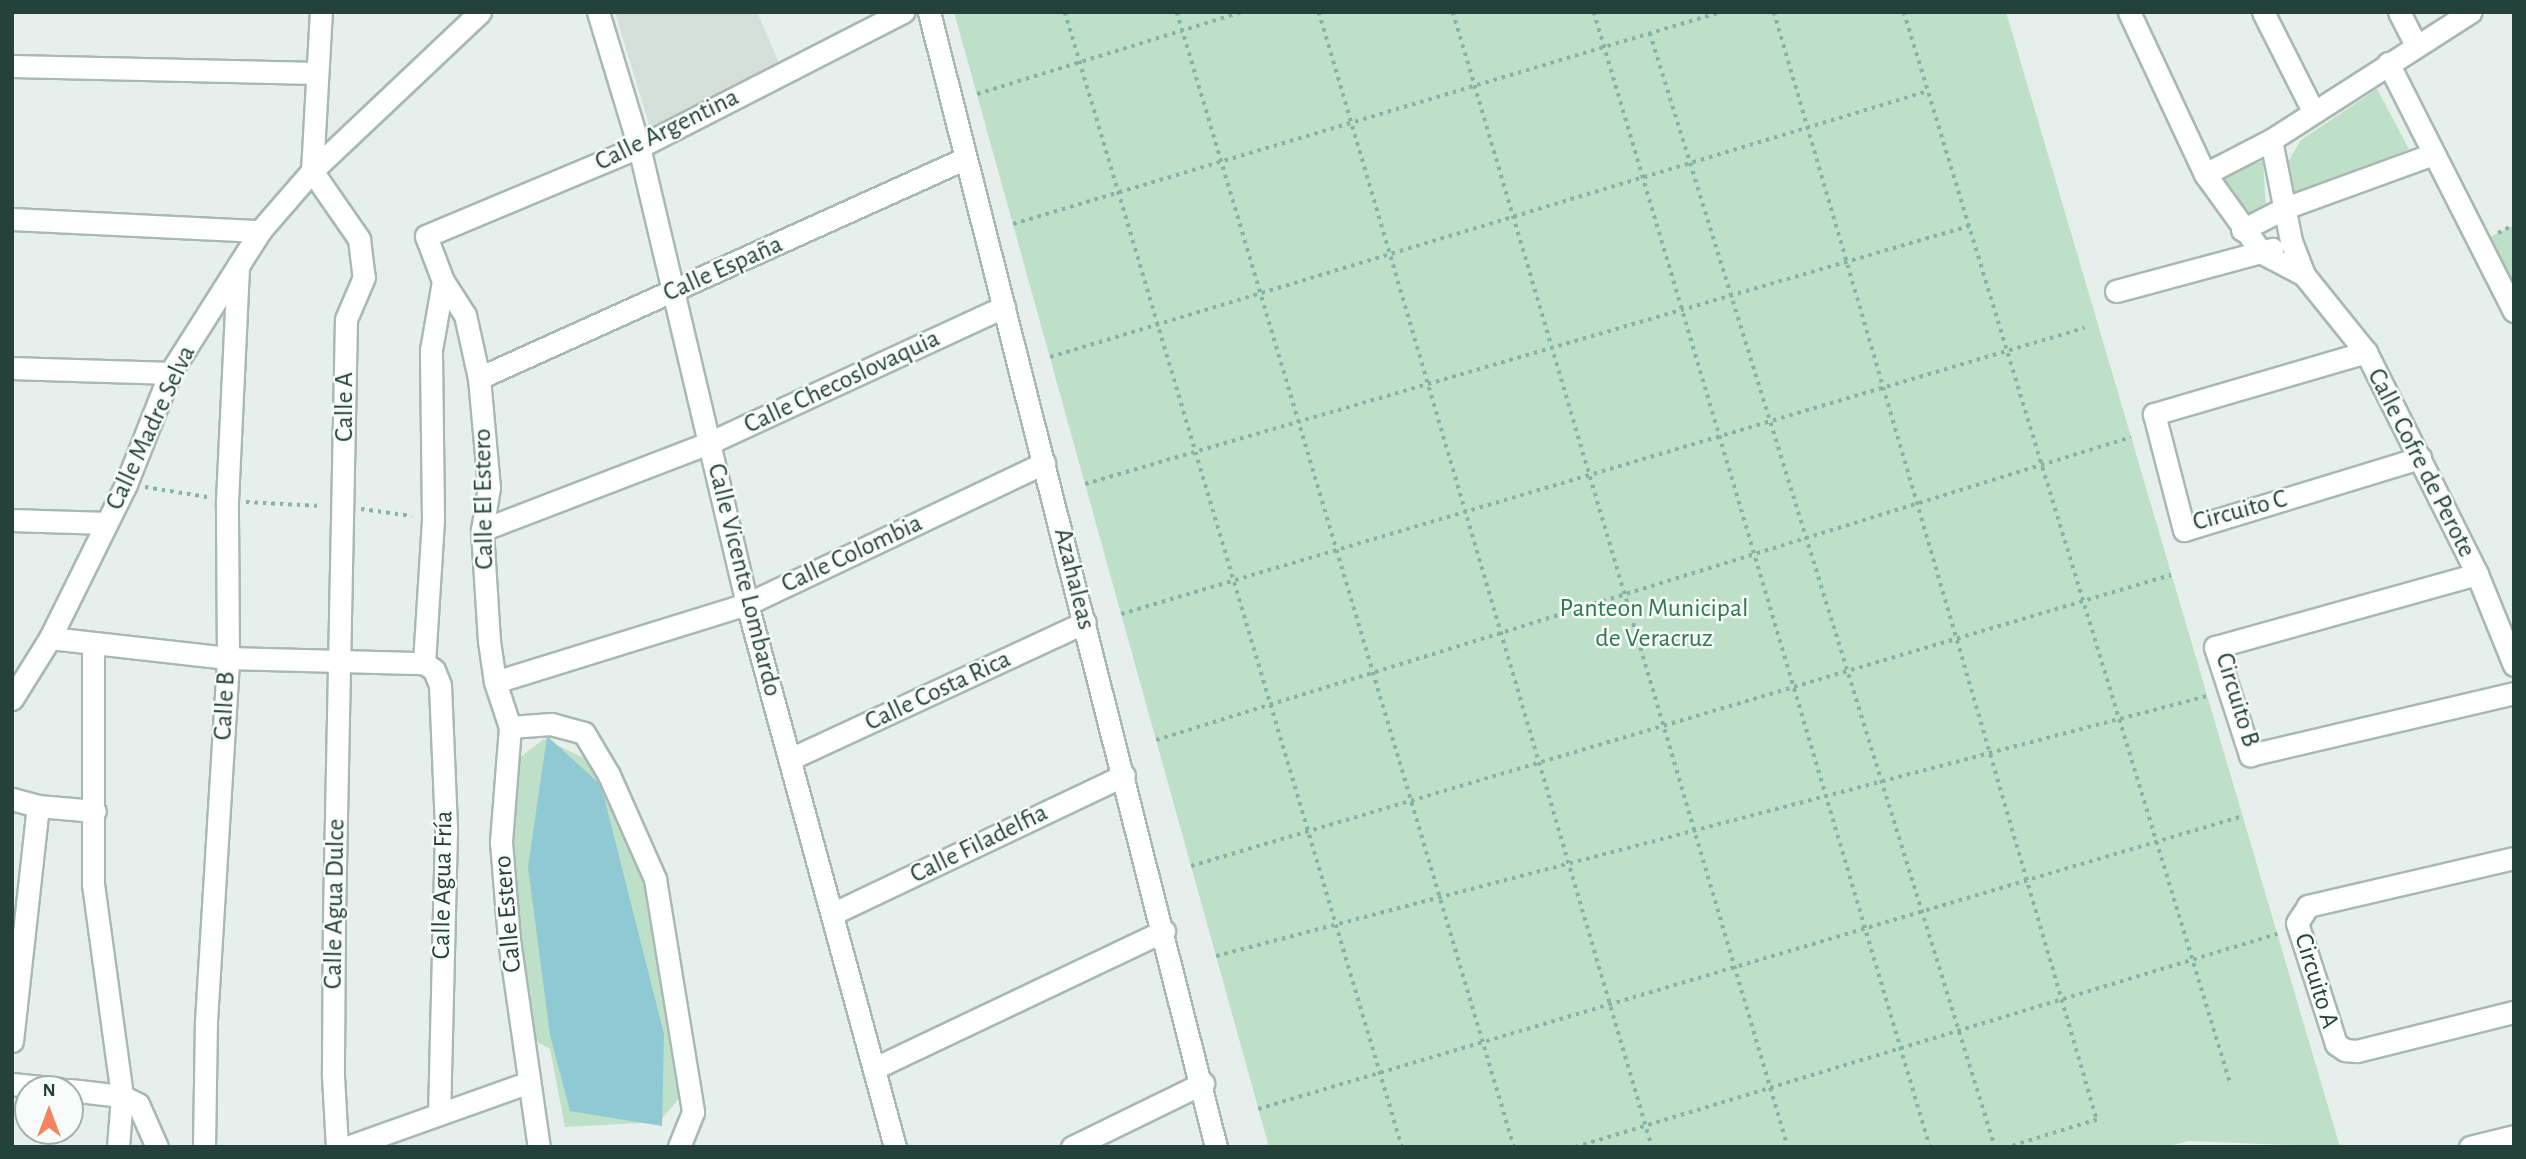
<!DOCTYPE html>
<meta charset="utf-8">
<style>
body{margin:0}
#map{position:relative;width:2526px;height:1159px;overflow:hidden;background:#e6efeb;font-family:"Alegreya Sans",sans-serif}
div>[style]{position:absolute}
.built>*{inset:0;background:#d4dfda}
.green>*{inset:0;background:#bfe0c8}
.water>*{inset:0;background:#8ec9d4}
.path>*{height:3.5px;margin-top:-1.75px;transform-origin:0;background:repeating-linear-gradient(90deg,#86b3a5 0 3.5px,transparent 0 8.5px)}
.roads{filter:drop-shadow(2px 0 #a8b8b2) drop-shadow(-2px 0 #a8b8b2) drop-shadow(0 2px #a8b8b2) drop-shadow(0 -2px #a8b8b2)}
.minor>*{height:21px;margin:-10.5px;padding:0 10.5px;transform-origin:10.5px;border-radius:10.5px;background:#fff}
span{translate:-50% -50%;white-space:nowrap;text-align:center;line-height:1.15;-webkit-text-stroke:5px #f7fbf9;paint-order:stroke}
.street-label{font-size:26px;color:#24423a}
.park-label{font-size:26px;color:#2d7a4b}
.frame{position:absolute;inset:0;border:14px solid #24423a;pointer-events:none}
.north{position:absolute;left:14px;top:1075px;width:70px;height:70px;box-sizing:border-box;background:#f7fbf9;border:2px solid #a3b1ad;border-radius:50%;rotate:0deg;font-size:19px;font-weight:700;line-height:28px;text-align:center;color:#24423a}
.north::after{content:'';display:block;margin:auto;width:24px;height:32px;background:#f4845f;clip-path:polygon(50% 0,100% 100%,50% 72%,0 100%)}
</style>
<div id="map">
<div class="built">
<i style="clip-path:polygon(615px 12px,757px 12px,780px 65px,651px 131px)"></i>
</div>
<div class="green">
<i style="clip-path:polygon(954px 12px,2006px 12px,2340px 1147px,2188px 1141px,2165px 1147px,1269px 1147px)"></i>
<i style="clip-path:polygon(2377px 89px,2409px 149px,2295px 199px,2285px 167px,2301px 140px)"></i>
<i style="clip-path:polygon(2263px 161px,2266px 209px,2242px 222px,2217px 176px)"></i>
<i style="clip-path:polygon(2514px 225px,2514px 316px,2478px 243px)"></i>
<i style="clip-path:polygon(544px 739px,601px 766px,635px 817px,683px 1094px,659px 1122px,565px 1127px,550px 1049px,523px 1034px,498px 774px)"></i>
</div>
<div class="water">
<i style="clip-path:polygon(547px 736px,601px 785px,664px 1034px,662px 1126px,570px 1111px,550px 1035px,528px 867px)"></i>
</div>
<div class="path">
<i style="left:1065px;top:12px;width:1184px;rotate:73.46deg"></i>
<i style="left:1177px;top:12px;width:1184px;rotate:73.46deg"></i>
<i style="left:1319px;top:12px;width:1183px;rotate:73.65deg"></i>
<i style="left:1453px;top:12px;width:1183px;rotate:73.56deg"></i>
<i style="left:1594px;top:12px;width:1184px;rotate:73.51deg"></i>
<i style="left:1774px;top:12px;width:1154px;rotate:73.75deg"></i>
<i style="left:2097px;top:1120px;width:92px;rotate:162.9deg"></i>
<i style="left:1904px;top:12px;width:1119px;rotate:73.06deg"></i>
<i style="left:1650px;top:33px;width:1166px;rotate:72.79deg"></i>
<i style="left:977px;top:94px;width:277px;rotate:-17.2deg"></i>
<i style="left:1013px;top:224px;width:739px;rotate:-16.67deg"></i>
<i style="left:2498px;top:233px;width:18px;rotate:-27deg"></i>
<i style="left:1050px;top:357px;width:917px;rotate:-16.85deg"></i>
<i style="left:1085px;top:484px;width:921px;rotate:-16.27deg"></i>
<i style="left:145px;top:487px;width:63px;rotate:9.2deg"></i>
<i style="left:246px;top:502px;width:76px;rotate:3deg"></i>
<i style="left:361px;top:509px;width:51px;rotate:7.8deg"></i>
<i style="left:1121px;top:614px;width:1005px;rotate:-16.54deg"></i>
<i style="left:1156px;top:740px;width:1021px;rotate:-17.26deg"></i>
<i style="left:1191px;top:866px;width:1022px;rotate:-16.54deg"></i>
<i style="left:1216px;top:956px;width:1025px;rotate:-14.7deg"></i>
<i style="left:1258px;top:1109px;width:1028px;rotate:-16.57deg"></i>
<i style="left:1575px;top:1147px;width:734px;rotate:-16.88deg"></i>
</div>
<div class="roads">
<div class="minor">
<i style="left:598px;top:12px;width:141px;rotate:73.1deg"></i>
<i style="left:639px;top:147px;width:470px;rotate:76.7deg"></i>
<i style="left:747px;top:604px;width:563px;rotate:74.75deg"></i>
<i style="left:929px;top:12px;width:1171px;rotate:75.81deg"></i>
<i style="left:2129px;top:12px;width:179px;rotate:64.9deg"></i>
<i style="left:2205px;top:174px;width:97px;rotate:54.2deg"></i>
<i style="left:2262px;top:253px;width:47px;rotate:27.6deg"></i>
<i style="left:2263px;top:12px;width:111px;rotate:63.2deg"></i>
<i style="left:2399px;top:12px;width:37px;rotate:63deg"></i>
<i style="left:2388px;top:63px;width:278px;rotate:63.1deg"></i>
<i style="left:12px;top:66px;width:305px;rotate:1.3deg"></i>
<i style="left:2271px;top:140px;width:103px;rotate:78.8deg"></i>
<i style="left:2291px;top:241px;width:36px;rotate:69deg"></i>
<i style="left:2304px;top:275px;width:99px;rotate:51.2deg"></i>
<i style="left:2366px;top:352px;width:248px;rotate:63.4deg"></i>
<i style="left:2477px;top:574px;width:98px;rotate:67.9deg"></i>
<i style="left:312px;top:171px;width:83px;rotate:55.3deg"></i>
<i style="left:359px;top:239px;width:38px;rotate:83deg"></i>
<i style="left:364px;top:277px;width:46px;rotate:113.2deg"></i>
<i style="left:346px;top:319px;width:599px;rotate:91.15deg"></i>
<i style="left:334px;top:918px;width:158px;rotate:90.4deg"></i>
<i style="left:333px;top:1076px;width:71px;rotate:86.8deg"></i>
<i style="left:312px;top:171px;width:159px;rotate:-86.8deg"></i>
<i style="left:2205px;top:174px;width:74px;rotate:-27.3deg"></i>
<i style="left:2271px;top:140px;width:237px;rotate:-32.7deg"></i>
<i style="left:12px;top:219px;width:248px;rotate:2.8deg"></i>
<i style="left:2242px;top:230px;width:48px;rotate:-27.1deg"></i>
<i style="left:2285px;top:208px;width:158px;rotate:-20deg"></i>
<i style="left:443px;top:281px;width:40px;rotate:57.1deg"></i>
<i style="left:465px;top:315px;width:65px;rotate:77.5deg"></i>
<i style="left:479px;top:378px;width:109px;rotate:84.8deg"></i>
<i style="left:489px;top:487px;width:44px;rotate:99.2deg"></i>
<i style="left:482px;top:530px;width:111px;rotate:86.4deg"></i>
<i style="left:489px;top:641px;width:41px;rotate:81.7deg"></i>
<i style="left:495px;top:682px;width:47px;rotate:71.6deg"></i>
<i style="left:510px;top:727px;width:115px;rotate:94.5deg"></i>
<i style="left:501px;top:842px;width:98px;rotate:85.3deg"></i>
<i style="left:509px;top:940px;width:209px;rotate:81.8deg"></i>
<i style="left:2116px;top:291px;width:162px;rotate:-15.1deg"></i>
<i style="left:2366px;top:352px;width:221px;rotate:163.7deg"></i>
<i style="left:2154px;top:414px;width:120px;rotate:75.5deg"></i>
<i style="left:2184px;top:530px;width:247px;rotate:-17deg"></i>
<i style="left:12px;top:368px;width:158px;rotate:1.8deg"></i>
<i style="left:479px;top:378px;width:534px;rotate:-24.31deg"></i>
<i style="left:12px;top:520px;width:94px;rotate:1.8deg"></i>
<i style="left:482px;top:530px;width:243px;rotate:-21deg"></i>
<i style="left:709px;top:443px;width:325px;rotate:-24.8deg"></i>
<i style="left:2477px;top:574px;width:272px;rotate:164.4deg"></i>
<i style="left:2215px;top:647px;width:114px;rotate:72deg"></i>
<i style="left:2250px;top:755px;width:271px;rotate:-13.2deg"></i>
<i style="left:50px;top:638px;width:179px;rotate:6.4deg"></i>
<i style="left:228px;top:658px;width:196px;rotate:1.5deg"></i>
<i style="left:93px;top:646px;width:238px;rotate:90deg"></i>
<i style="left:93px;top:884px;width:214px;rotate:82.2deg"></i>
<i style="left:122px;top:1096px;width:51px;rotate:94.5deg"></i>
<i style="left:424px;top:663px;width:145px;rotate:-86.4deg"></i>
<i style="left:433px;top:518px;width:168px;rotate:-90.7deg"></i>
<i style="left:431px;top:350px;width:70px;rotate:-80.1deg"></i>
<i style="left:443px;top:281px;width:48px;rotate:-110.7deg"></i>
<i style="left:426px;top:236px;width:231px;rotate:-22.7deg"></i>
<i style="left:639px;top:147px;width:297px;rotate:-27.1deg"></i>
<i style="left:424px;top:663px;width:12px;rotate:35deg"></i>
<i style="left:434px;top:670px;width:16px;rotate:68deg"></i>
<i style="left:440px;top:685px;width:145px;rotate:87.6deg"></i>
<i style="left:446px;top:830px;width:283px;rotate:91.4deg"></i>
<i style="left:495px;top:682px;width:264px;rotate:-17.2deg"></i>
<i style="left:747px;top:604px;width:329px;rotate:-25.4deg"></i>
<i style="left:12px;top:699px;width:72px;rotate:-58.1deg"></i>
<i style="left:50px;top:638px;width:172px;rotate:-63.7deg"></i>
<i style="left:126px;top:484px;width:119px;rotate:-68.4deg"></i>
<i style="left:170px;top:373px;width:168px;rotate:-57.6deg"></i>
<i style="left:260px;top:231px;width:79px;rotate:-49.1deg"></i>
<i style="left:312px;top:171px;width:231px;rotate:-43.4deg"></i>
<i style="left:510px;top:727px;width:41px;rotate:-4.2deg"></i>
<i style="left:551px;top:724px;width:34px;rotate:15deg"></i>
<i style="left:584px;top:733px;width:49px;rotate:59.2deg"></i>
<i style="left:609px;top:775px;width:114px;rotate:66.1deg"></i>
<i style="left:655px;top:879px;width:236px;rotate:80.7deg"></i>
<i style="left:693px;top:1112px;width:38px;rotate:112deg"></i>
<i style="left:790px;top:759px;width:325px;rotate:-24.9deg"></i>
<i style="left:12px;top:799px;width:27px;rotate:15deg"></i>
<i style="left:38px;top:806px;width:57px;rotate:5deg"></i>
<i style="left:2514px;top:858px;width:212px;rotate:166.9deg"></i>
<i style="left:2308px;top:906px;width:20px;rotate:123deg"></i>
<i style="left:2297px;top:923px;width:127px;rotate:72.1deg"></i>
<i style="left:2336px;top:1044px;width:11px;rotate:34deg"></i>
<i style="left:2345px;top:1050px;width:12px;rotate:5deg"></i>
<i style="left:2357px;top:1051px;width:162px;rotate:-14deg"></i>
<i style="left:834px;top:913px;width:321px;rotate:-25.4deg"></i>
<i style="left:12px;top:1041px;width:236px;rotate:-83.7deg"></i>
<i style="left:875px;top:1068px;width:320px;rotate:-25.4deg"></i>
<i style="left:12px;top:1084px;width:48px;rotate:5.9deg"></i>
<i style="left:70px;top:1090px;width:52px;rotate:6.6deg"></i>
<i style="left:122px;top:1096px;width:18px;rotate:27deg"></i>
<i style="left:138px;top:1104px;width:47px;rotate:66.2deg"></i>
<i style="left:204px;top:1147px;width:126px;rotate:-89.1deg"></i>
<i style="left:206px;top:1021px;width:364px;rotate:-86.5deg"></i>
<i style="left:228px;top:658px;width:157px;rotate:-90.4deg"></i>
<i style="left:227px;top:501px;width:235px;rotate:-87.3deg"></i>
<i style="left:347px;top:1147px;width:191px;rotate:-19.6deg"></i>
<i style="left:1072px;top:1147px;width:146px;rotate:-26deg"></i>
<i style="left:2470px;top:1147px;width:45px;rotate:-14deg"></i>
</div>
</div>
<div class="street-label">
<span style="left:667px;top:130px;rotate:-26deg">Calle Argentina</span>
<span style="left:723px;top:269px;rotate:-24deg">Calle España</span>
<span style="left:842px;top:382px;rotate:-25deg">Calle Checoslovaquia</span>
<span style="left:345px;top:407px;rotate:-90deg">Calle A</span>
<span style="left:151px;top:428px;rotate:-65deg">Calle Madre Selva</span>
<span style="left:2421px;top:463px;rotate:63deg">Calle Cofre de Perote</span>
<span style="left:484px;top:499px;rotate:-91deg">Calle El Estero</span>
<span style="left:2240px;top:511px;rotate:-15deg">Circuito C</span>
<span style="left:852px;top:554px;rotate:-25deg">Calle Colombia</span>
<span style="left:1074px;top:579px;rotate:76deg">Azahaleas</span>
<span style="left:744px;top:580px;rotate:76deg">Calle Vicente Lombardo</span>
<span style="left:938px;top:691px;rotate:-25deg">Calle Costa Rica</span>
<span style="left:2237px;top:700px;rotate:73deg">Circuito B</span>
<span style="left:225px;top:706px;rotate:-87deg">Calle B</span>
<span style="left:979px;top:844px;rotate:-26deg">Calle Filadelfia</span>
<span style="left:443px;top:885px;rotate:-89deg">Calle Agua Fría</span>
<span style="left:335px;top:904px;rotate:-89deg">Calle Agua Dulce</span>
<span style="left:508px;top:914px;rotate:-95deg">Calle Estero</span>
<span style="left:2316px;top:981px;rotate:73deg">Circuito A</span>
</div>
<div class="park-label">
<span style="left:1654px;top:624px">Panteon Municipal<br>de Veracruz</span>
</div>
<div class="frame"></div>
<div class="north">N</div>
</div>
